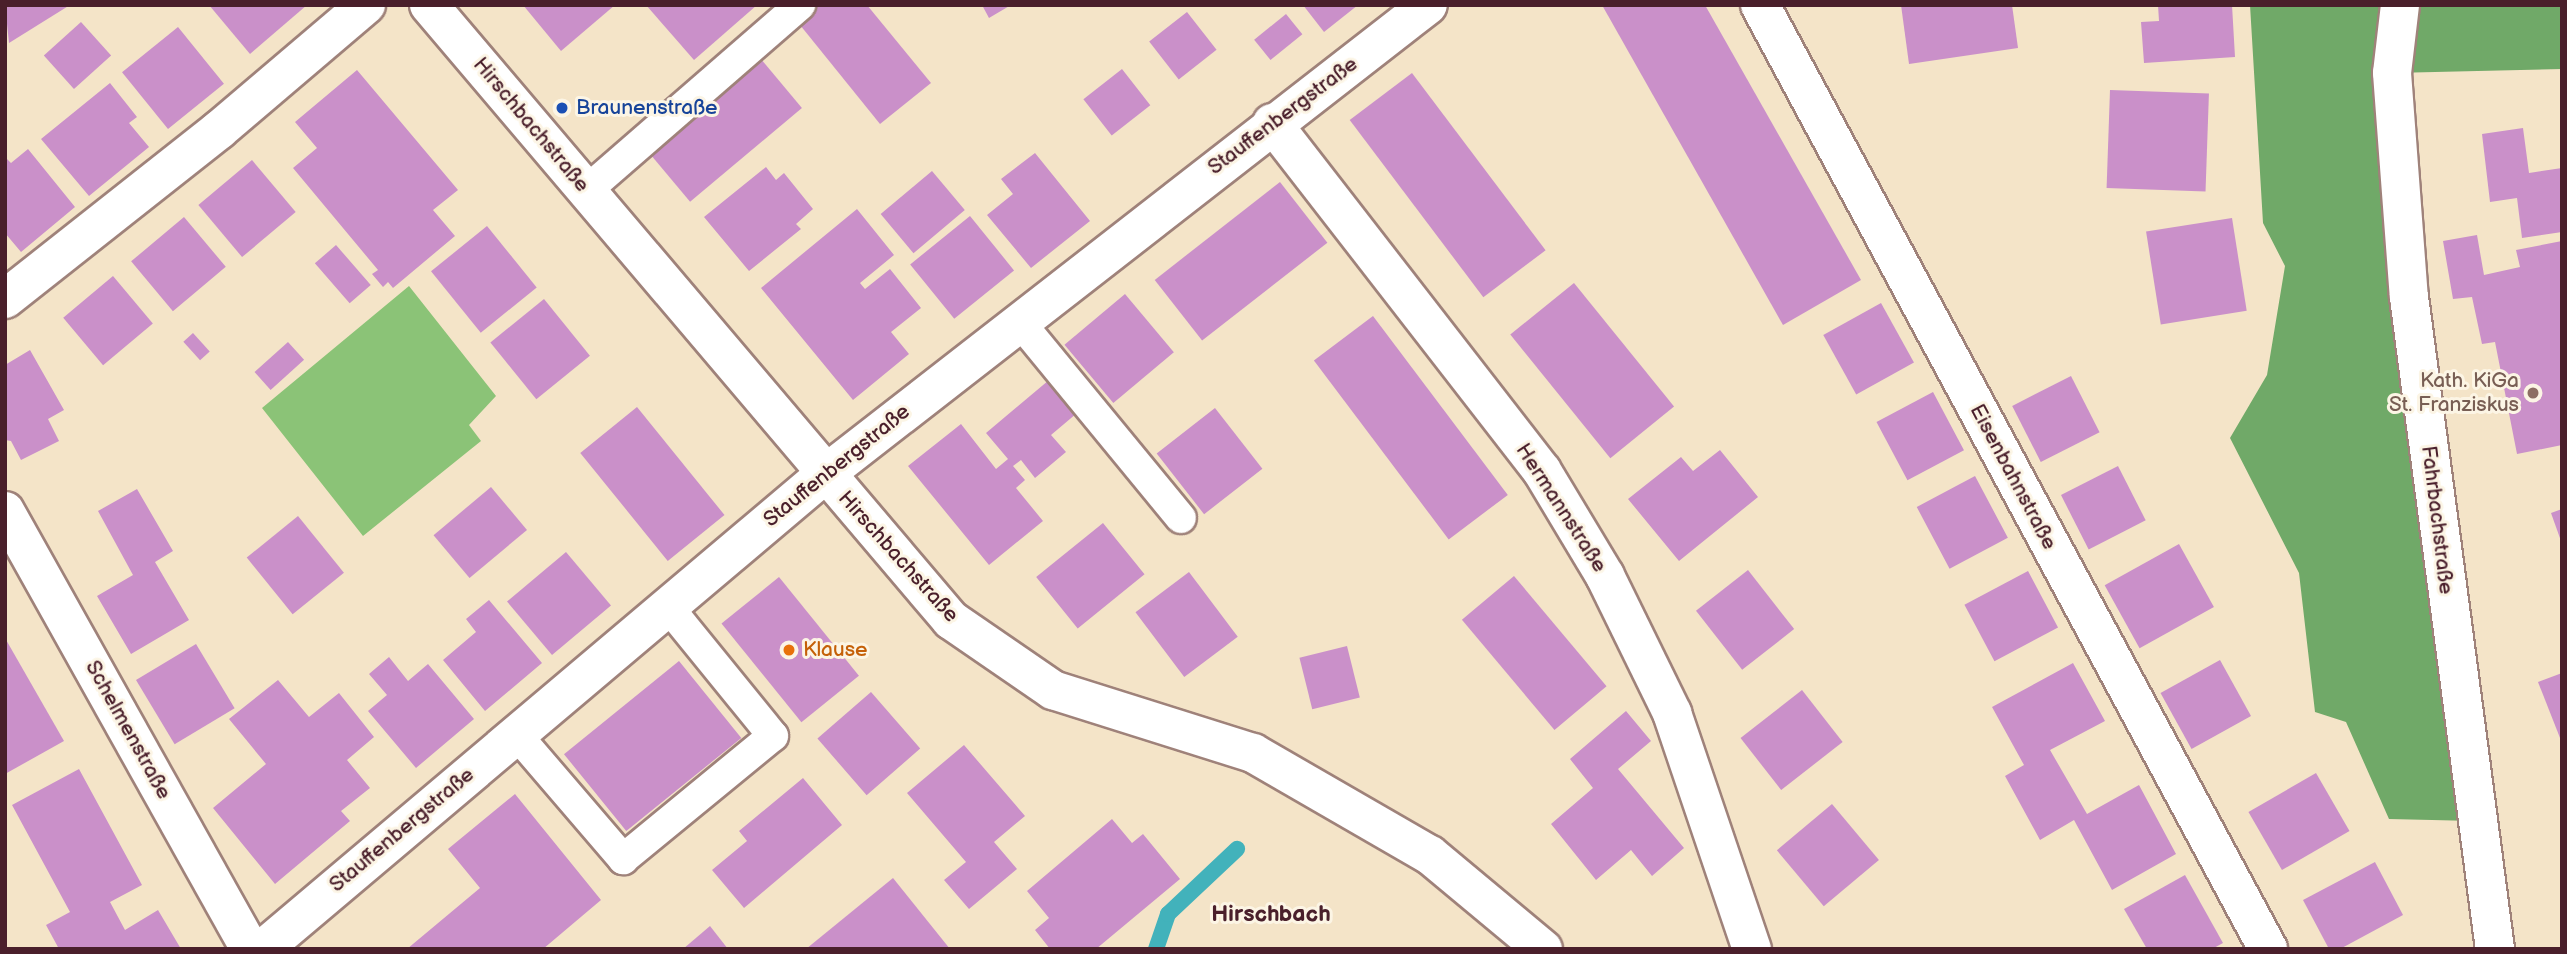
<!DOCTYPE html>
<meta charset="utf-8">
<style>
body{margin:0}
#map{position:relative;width:2567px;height:954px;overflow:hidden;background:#f4e4c8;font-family:"Balsamiq Sans",sans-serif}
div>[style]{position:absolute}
.green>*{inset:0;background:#8bc377}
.forest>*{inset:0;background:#70a968}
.stream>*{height:16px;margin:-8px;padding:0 8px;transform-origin:8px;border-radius:8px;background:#42b2bb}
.building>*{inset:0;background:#ca90c9;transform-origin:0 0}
.roads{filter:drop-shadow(2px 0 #9f827a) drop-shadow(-2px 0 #9f827a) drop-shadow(0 2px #9f827a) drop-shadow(0 -2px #9f827a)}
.service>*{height:30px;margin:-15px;padding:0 15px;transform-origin:15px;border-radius:15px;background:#fff}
.minor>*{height:38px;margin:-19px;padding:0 19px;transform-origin:19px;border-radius:19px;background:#fff}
.tertiary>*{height:38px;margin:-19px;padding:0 19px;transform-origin:19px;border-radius:19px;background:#fff}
.dots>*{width:19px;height:19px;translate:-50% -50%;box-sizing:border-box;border:4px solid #fcf5e5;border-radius:50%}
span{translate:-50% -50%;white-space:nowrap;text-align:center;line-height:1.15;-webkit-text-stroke:6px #fcf5e5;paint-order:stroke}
.transit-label{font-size:21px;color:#164399}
.left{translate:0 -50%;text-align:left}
.street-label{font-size:21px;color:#4a1f2b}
.education-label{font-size:21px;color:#785e54}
.right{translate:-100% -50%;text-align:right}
.food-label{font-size:21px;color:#c56008}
.neighbourhood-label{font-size:23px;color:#4a1f2b;font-weight:700}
.frame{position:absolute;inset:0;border:7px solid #4a1f2b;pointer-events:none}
</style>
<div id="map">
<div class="green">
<i style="clip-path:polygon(409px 286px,496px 396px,469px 425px,481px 441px,363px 536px,262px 408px)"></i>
</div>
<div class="forest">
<i style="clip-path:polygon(2250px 5px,2562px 5px,2562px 69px,2392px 73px,2475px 821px,2389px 819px,2346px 722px,2315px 712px,2299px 573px,2230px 438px,2267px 375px,2285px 266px,2263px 223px)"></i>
</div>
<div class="stream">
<i style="left:1156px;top:949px;width:37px;rotate:-71deg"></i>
<i style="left:1168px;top:914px;width:95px;rotate:-43.3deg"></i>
</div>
<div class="building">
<i style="clip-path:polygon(5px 5px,70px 5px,9px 43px)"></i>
<i style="clip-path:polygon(209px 5px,307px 5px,250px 54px)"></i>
<i style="clip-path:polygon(523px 5px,615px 5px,561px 51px)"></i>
<i style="clip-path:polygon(646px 5px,757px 5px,694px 60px)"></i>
<i style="clip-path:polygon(815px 5px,867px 5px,931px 83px,880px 124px,796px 20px)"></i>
<i style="clip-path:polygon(982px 5px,1011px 5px,989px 18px)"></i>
<i style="clip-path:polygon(1303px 5px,1358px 5px,1324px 32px)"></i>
<i style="clip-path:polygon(1602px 5px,1705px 5px,1861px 280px,1783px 325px)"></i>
<i style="clip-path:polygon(1901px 5px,2012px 5px,2018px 48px,1909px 64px)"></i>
<i style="clip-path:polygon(2158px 5px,2232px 5px,2235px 57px,2144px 63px,2141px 22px,2159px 21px)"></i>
<i style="left:1187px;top:12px;width:48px;height:48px;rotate:52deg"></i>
<i style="left:1286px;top:14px;width:26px;height:41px;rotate:51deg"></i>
<i style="left:81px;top:22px;width:45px;height:50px;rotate:48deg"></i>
<i style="left:178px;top:27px;width:73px;height:72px;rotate:51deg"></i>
<i style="left:755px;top:52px;width:73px;height:146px;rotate:50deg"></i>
<i style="left:1122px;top:69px;width:46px;height:49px;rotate:52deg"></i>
<i style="clip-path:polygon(357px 70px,458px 190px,433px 210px,455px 236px,393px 288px,388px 282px,383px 287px,372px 274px,378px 270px,293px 168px,317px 148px,295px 122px)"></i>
<i style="left:1412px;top:73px;width:222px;height:78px;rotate:53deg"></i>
<i style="clip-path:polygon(110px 83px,137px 117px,129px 123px,149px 147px,89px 196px,41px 139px)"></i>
<i style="left:2110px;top:90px;width:99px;height:98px;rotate:2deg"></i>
<i style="clip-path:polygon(2523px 128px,2529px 173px,2562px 168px,2562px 232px,2522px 238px,2517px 198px,2490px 202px,2482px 134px)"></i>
<i style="clip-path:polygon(28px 149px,75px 207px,21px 252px,5px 233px,5px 157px,11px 163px)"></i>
<i style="clip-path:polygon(1035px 153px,1090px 221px,1031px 268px,987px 215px,1013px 194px,1001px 179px)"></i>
<i style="left:252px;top:160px;width:68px;height:70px;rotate:50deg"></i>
<i style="clip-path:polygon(766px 167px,776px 180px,784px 173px,813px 209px,796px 224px,801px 229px,749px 271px,704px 217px)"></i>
<i style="left:932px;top:171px;width:51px;height:67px;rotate:50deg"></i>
<i style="left:1280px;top:182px;width:77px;height:159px;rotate:52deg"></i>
<i style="clip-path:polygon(857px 209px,894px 255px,860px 283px,865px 289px,890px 269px,921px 308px,891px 332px,909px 354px,853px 400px,761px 288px)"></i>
<i style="left:970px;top:216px;width:70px;height:77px;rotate:51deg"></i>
<i style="left:184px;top:217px;width:65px;height:69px;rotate:50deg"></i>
<i style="left:2232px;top:218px;width:94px;height:87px;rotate:81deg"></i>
<i style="left:487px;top:226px;width:79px;height:72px;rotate:51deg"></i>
<i style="clip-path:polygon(2477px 235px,2484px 275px,2520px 267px,2516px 250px,2562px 241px,2562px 445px,2517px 454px,2495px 342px,2482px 344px,2472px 297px,2453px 299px,2443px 241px)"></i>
<i style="left:336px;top:245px;width:53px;height:28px;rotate:49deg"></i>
<i style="left:113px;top:276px;width:62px;height:65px;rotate:50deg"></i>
<i style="left:1574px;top:283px;width:159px;height:82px;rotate:51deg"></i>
<i style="left:1125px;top:294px;width:76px;height:79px;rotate:50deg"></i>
<i style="left:544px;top:299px;width:73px;height:69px;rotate:51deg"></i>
<i style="left:1881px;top:303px;width:68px;height:66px;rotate:61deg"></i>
<i style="left:1373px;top:316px;width:224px;height:74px;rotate:53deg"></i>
<i style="left:193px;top:333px;width:25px;height:13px;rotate:48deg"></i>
<i style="left:288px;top:342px;width:24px;height:45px;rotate:48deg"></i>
<i style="clip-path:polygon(30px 350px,64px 410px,48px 419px,59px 441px,21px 460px,11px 441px,5px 440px,5px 365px)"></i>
<i style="clip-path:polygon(1055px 375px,1083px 408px,1051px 435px,1066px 452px,1035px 478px,1021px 460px,1013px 466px,1025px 480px,1016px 488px,1043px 521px,989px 565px,908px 466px,961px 424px,996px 469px,1008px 459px,986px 433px)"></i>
<i style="left:2071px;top:376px;width:63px;height:66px;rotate:63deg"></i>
<i style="left:1933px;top:392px;width:66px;height:64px;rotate:62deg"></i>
<i style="left:637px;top:407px;width:139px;height:73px;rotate:51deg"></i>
<i style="left:1215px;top:408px;width:77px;height:74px;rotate:52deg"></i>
<i style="clip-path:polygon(1720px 450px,1758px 497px,1679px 561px,1628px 499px,1681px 457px,1693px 471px)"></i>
<i style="left:2118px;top:466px;width:61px;height:64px;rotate:63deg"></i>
<i style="left:1975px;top:476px;width:70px;height:66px;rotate:62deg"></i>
<i style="left:491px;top:487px;width:56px;height:75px;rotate:50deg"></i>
<i style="clip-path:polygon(137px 489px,173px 551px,155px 562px,189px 620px,131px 654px,97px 596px,133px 575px,98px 511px)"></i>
<i style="clip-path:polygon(2562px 509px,2562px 541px,2561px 541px,2551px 513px)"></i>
<i style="left:298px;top:516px;width:73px;height:66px;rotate:51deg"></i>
<i style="left:1103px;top:523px;width:66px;height:86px;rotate:51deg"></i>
<i style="left:2179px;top:544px;width:72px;height:85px;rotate:61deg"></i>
<i style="left:566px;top:552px;width:70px;height:77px;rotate:50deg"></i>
<i style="left:1748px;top:570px;width:75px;height:66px;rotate:52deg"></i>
<i style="left:2028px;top:571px;width:64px;height:72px;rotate:62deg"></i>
<i style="left:1189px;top:572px;width:81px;height:67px;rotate:53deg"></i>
<i style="left:1514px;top:576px;width:144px;height:68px;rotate:50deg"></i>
<i style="left:779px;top:577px;width:127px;height:74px;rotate:51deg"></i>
<i style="clip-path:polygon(489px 600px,542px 663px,485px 711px,443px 660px,476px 632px,466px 619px)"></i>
<i style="clip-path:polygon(5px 638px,64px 741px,5px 774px)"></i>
<i style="left:196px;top:644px;width:75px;height:70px;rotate:59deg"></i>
<i style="left:1347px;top:646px;width:53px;height:49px;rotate:76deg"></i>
<i style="clip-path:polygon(389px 657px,408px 681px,428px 664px,474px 719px,416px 768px,368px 711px,387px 695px,369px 674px)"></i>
<i style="left:2220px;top:660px;width:64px;height:68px;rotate:61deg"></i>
<i style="left:679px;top:661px;width:99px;height:148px;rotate:51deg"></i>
<i style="clip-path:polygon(2073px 663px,2105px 721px,2050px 750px,2087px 814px,2139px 785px,2176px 854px,2112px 890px,2074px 820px,2040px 840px,2005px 776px,2024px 765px,1992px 707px)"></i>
<i style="clip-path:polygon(2562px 673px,2562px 743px,2538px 682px)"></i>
<i style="clip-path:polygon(278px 680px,309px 717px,339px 693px,374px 737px,347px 760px,370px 788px,341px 811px,350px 821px,275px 884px,213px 808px,266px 764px,229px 719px)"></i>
<i style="left:1802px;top:690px;width:66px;height:78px;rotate:52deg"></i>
<i style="left:871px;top:692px;width:75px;height:71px;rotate:49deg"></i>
<i style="clip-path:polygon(1626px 711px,1651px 741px,1618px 769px,1684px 848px,1652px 876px,1631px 850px,1596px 880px,1551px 824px,1593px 788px,1570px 759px)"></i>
<i style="clip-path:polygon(964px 745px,1025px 816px,994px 842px,1017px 869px,969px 909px,944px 880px,966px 862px,907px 793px)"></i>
<i style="clip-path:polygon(79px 769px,142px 885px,110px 902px,125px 930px,158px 910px,181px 949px,59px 949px,46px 925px,70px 912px,12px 805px)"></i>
<i style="left:2316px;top:773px;width:67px;height:78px;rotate:60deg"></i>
<i style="clip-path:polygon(803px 778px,842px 825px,744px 908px,712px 870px,747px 841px,739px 831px)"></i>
<i style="clip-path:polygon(515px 794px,601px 900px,543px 949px,407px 949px,480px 888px,448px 849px)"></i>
<i style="left:1832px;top:804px;width:73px;height:72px;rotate:50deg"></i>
<i style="clip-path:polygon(1112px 819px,1132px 843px,1143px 834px,1180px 879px,1096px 949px,1050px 949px,1035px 930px,1049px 918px,1027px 891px)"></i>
<i style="clip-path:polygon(2375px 862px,2403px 915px,2340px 949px,2329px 949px,2303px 900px)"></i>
<i style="clip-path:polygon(2185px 875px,2223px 943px,2212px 949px,2147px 949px,2124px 909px)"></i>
<i style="clip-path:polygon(893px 878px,950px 949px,806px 949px)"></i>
<i style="clip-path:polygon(710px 926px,728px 949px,683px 949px)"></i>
</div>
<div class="roads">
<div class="service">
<i style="left:586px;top:191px;width:284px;rotate:-41deg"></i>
<i style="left:1019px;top:321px;width:255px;rotate:50.6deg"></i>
<i style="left:516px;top:734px;width:165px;rotate:49.4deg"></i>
<i style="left:623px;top:859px;width:194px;rotate:-39.4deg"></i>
<i style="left:773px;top:736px;width:166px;rotate:-129.1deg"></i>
</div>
<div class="minor">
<i style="left:1760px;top:5px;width:1072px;rotate:61.71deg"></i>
<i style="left:2400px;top:5px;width:68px;rotate:96.7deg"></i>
<i style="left:2392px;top:73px;width:225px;rotate:85.7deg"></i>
<i style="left:2409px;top:297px;width:658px;rotate:82.49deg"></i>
<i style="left:1272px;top:123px;width:440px;rotate:52.2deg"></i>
<i style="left:1542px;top:471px;width:122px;rotate:59deg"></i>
<i style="left:1605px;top:576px;width:153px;rotate:63.9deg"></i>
<i style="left:1672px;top:713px;width:249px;rotate:71.3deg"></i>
<i style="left:5px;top:299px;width:273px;rotate:-38.3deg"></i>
<i style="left:219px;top:130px;width:193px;rotate:-40.4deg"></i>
<i style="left:5px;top:511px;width:502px;rotate:60.78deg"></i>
<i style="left:263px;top:949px;width:734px;rotate:-40.2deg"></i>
<i style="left:824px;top:475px;width:765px;rotate:-37.89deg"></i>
</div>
<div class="tertiary">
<i style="left:429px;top:5px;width:807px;rotate:49.68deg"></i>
<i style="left:951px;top:620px;width:124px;rotate:34.5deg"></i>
<i style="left:1053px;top:690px;width:210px;rotate:17.5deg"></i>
<i style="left:1253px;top:753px;width:204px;rotate:30deg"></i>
<i style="left:1430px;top:855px;width:147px;rotate:39.8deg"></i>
</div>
</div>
<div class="dots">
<i style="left:562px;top:108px;background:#1a4fb4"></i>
<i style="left:2533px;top:393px;background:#8d6e63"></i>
<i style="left:789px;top:650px;background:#e8710a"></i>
</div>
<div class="transit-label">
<span class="left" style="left:576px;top:108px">Braunenstraße</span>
</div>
<div class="street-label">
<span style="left:1283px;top:116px;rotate:-37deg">Stauffenbergstraße</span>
<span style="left:531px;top:125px;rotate:50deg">Hirschbachstraße</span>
<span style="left:837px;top:466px;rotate:-39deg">Stauffenbergstraße</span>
<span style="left:2013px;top:477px;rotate:62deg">Eisenbahnstraße</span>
<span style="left:1561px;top:508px;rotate:57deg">Hermannstraße</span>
<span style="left:2437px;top:520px;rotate:83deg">Fahrbachstraße</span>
<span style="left:898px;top:557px;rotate:48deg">Hirschbachstraße</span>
<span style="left:128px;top:730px;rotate:61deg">Schelmenstraße</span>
<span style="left:402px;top:830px;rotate:-40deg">Stauffenbergstraße</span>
</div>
<div class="education-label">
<span class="right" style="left:2519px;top:393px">Kath. KiGa<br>St. Franziskus</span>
</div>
<div class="food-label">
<span class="left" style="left:803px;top:650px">Klause</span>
</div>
<div class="neighbourhood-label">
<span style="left:1271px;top:914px">Hirschbach</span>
</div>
<div class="frame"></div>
</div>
